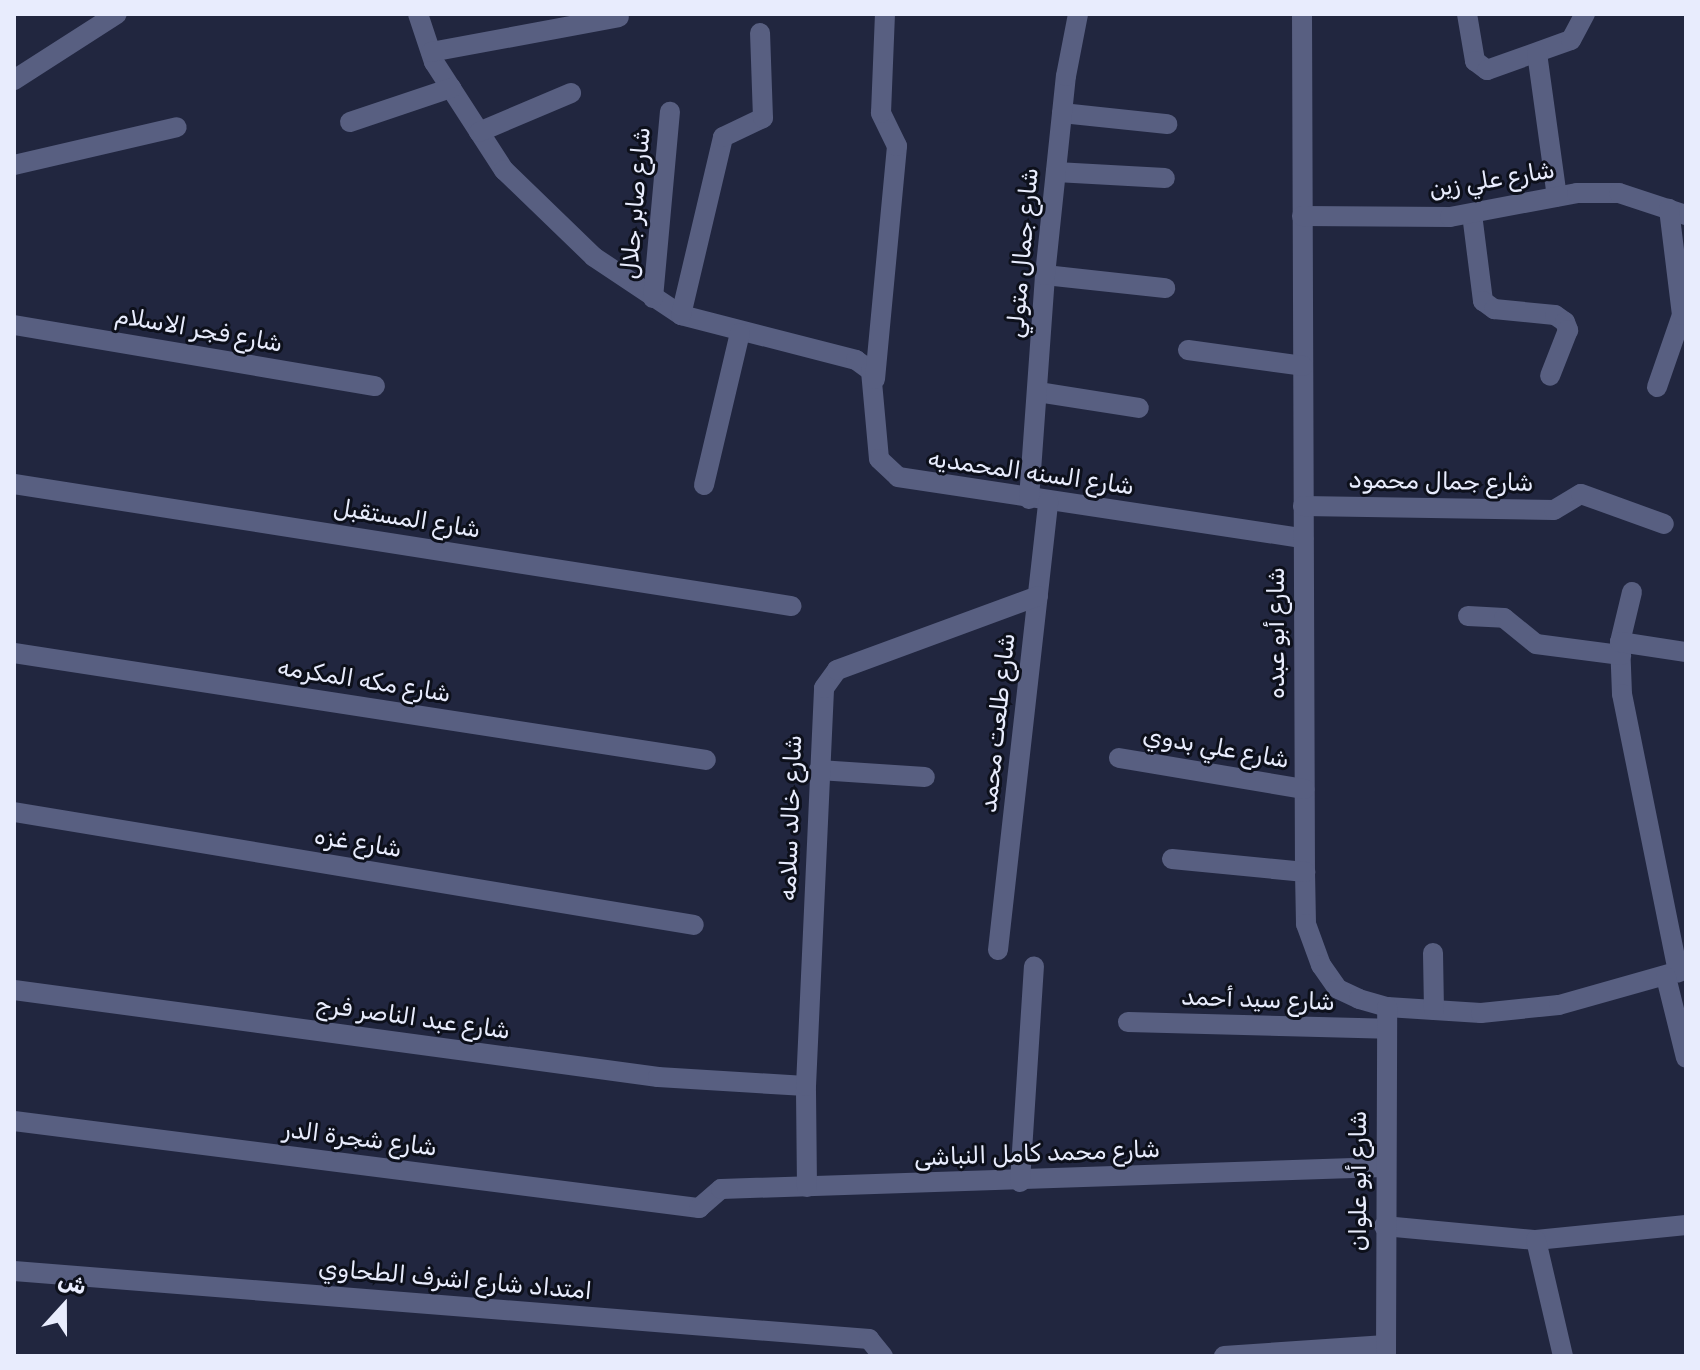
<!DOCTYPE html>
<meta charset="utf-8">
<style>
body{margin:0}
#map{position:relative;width:1700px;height:1370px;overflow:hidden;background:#21263f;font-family:Rubik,"Noto Naskh Arabic",sans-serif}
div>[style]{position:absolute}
.street>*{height:20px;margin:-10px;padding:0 10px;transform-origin:10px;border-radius:10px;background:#585f81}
span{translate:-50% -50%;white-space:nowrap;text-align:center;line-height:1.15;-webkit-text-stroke:6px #0d101b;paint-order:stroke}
.street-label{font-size:24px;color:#e8ecfd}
.frame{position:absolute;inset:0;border:16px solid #e8ecfd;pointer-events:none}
.north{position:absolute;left:24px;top:1266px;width:80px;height:80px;-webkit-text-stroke:6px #0d101b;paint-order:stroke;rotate:21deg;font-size:22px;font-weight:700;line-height:32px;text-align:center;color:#e8ecfd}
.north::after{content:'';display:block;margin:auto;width:28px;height:36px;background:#e8ecfd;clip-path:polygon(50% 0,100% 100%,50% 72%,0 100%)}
</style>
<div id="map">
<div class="street">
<i style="left:418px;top:14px;width:51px;rotate:71.6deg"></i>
<i style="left:434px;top:62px;width:129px;rotate:57.1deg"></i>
<i style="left:504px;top:170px;width:125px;rotate:44deg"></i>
<i style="left:594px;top:257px;width:105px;rotate:33.7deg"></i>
<i style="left:681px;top:315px;width:181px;rotate:14.4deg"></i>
<i style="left:856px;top:360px;width:19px;rotate:36deg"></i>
<i style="left:871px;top:371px;width:88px;rotate:84.8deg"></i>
<i style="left:879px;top:459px;width:26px;rotate:43deg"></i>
<i style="left:898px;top:477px;width:410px;rotate:8.6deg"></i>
<i style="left:1302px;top:14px;width:858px;rotate:89.8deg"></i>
<i style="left:1305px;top:872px;width:52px;rotate:88.9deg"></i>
<i style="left:1306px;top:924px;width:44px;rotate:69.9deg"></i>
<i style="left:1321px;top:965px;width:29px;rotate:55deg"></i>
<i style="left:1338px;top:989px;width:23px;rotate:25deg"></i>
<i style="left:1359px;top:999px;width:29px;rotate:16deg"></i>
<i style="left:1387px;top:1007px;width:94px;rotate:3.7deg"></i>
<i style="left:1481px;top:1013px;width:78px;rotate:-5.9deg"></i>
<i style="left:1559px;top:1005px;width:132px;rotate:-15.8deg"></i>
<i style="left:1467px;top:14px;width:48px;rotate:80.3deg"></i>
<i style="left:1475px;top:61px;width:15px;rotate:37deg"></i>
<i style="left:1487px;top:70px;width:89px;rotate:-19.7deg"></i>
<i style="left:1571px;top:40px;width:30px;rotate:-62deg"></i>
<i style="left:431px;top:52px;width:191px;rotate:-10.5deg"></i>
<i style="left:1537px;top:53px;width:145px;rotate:82.1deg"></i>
<i style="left:14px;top:80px;width:122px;rotate:-32.7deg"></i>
<i style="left:1062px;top:113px;width:106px;rotate:6deg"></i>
<i style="left:350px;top:122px;width:107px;rotate:-18.6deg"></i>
<i style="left:479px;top:132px;width:100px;rotate:-23deg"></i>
<i style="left:14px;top:165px;width:167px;rotate:-13.1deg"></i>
<i style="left:1056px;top:172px;width:109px;rotate:3.2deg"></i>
<i style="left:1472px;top:214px;width:88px;rotate:82.8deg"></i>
<i style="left:1483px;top:301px;width:14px;rotate:36deg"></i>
<i style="left:1494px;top:309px;width:61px;rotate:5.6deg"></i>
<i style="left:1555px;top:315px;width:12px;rotate:35deg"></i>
<i style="left:1565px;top:322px;width:9px;rotate:69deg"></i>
<i style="left:1568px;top:330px;width:49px;rotate:111.4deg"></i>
<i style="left:1302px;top:216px;width:148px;rotate:0.4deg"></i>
<i style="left:1450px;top:217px;width:129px;rotate:-10.7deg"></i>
<i style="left:1577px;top:193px;width:42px"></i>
<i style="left:1619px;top:193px;width:71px;rotate:18.2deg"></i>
<i style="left:1045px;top:275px;width:121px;rotate:6.2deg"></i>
<i style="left:653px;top:298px;width:187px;rotate:-84.8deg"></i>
<i style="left:681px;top:315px;width:183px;rotate:-76.7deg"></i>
<i style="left:723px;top:137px;width:44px;rotate:-25.4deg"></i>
<i style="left:763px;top:118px;width:85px;rotate:-92deg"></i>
<i style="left:14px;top:325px;width:366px;rotate:9.6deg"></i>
<i style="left:1188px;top:350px;width:116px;rotate:7.9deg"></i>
<i style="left:875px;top:379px;width:234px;rotate:-84.6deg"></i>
<i style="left:897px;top:146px;width:37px;rotate:-116deg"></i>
<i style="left:881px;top:113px;width:99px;rotate:-87.7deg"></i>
<i style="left:1657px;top:387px;width:76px;rotate:-70.9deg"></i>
<i style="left:1682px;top:315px;width:107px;rotate:-97deg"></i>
<i style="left:1038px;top:392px;width:102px;rotate:9deg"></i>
<i style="left:14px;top:484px;width:787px;rotate:8.92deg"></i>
<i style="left:704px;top:485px;width:156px;rotate:-76.7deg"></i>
<i style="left:1029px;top:499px;width:225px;rotate:-85.9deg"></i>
<i style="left:1045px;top:275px;width:200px;rotate:-84deg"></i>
<i style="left:1066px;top:76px;width:63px;rotate:-79deg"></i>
<i style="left:1303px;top:506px;width:251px;rotate:0.9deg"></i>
<i style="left:1554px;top:510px;width:31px;rotate:-31deg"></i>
<i style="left:1581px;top:494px;width:88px;rotate:19.9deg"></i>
<i style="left:1632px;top:592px;width:51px;rotate:103.5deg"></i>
<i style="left:1620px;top:642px;width:52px;rotate:87.8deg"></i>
<i style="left:1622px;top:694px;width:284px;rotate:78.6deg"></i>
<i style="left:1468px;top:616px;width:36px;rotate:3deg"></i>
<i style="left:1504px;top:618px;width:41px;rotate:39.1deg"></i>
<i style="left:1536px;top:644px;width:86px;rotate:7.4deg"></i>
<i style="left:1620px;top:642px;width:67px;rotate:8.6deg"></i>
<i style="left:14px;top:653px;width:700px;rotate:8.79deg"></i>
<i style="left:1119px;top:758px;width:188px;rotate:9.5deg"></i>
<i style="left:819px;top:770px;width:106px;rotate:3.8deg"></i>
<i style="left:14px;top:812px;width:689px;rotate:9.43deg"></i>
<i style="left:1172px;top:859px;width:134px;rotate:5.6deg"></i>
<i style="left:998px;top:950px;width:451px;rotate:-83.6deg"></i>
<i style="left:1433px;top:953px;width:57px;rotate:89deg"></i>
<i style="left:1666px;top:977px;width:83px;rotate:76.1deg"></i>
<i style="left:14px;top:990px;width:650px;rotate:7.69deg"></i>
<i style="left:658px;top:1077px;width:148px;rotate:3.5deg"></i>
<i style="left:1128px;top:1022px;width:259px;rotate:1.5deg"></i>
<i style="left:14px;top:1121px;width:691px;rotate:7.24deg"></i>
<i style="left:699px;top:1208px;width:29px;rotate:-41deg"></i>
<i style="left:721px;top:1189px;width:663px;rotate:-1.9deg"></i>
<i style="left:1020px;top:1182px;width:216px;rotate:-86.3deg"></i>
<i style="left:807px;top:1187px;width:101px;rotate:-90.6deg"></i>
<i style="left:806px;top:1086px;width:398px;rotate:-87.4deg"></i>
<i style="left:824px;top:688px;width:22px;rotate:-54deg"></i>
<i style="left:837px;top:670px;width:214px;rotate:-20.2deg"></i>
<i style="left:1384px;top:1226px;width:153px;rotate:5.3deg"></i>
<i style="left:1536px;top:1240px;width:151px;rotate:-5.7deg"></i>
<i style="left:1536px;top:1240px;width:119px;rotate:76.9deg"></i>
<i style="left:14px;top:1271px;width:858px;rotate:4.55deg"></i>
<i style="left:869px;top:1339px;width:22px;rotate:51deg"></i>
<i style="left:1224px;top:1356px;width:162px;rotate:-3.9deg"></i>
<i style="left:1386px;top:1356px;width:349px;rotate:-89.8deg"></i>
</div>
<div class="street-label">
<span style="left:1492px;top:180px;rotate:-9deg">شارع علي زين</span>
<span style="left:636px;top:203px;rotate:-85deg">شارع صابر جلال</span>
<span style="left:1023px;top:253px;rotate:-85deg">شارع جمال متولي</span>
<span style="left:199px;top:330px;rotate:10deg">شارع فجر الاسلام</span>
<span style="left:1031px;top:473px;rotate:8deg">شارع السنه المحمديه</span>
<span style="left:1441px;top:482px;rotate:1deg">شارع جمال محمود</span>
<span style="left:407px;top:519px;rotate:9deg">شارع المستقبل</span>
<span style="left:1277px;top:633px;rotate:-90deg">شارع أبو عبده</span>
<span style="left:364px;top:681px;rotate:9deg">شارع مكه المكرمه</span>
<span style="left:998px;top:723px;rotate:-84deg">شارع طلعت محمد</span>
<span style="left:1216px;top:748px;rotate:10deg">شارع علي بدوي</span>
<span style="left:791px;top:818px;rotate:-88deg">شارع خالد سلامه</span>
<span style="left:358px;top:843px;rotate:9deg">شارع غزه</span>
<span style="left:1258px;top:1000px;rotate:2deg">شارع سيد أحمد</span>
<span style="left:413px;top:1018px;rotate:8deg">شارع عبد الناصر فرج</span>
<span style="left:360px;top:1139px;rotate:7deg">شارع شجرة الدر</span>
<span style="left:1037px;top:1154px;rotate:-2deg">شارع محمد كامل النباشى</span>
<span style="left:1359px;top:1181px;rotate:-90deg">شارع أبو علوان</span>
<span style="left:455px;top:1280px;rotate:5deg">امتداد شارع اشرف الطحاوي</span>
</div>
<div class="frame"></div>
<div class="north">ش</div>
</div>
